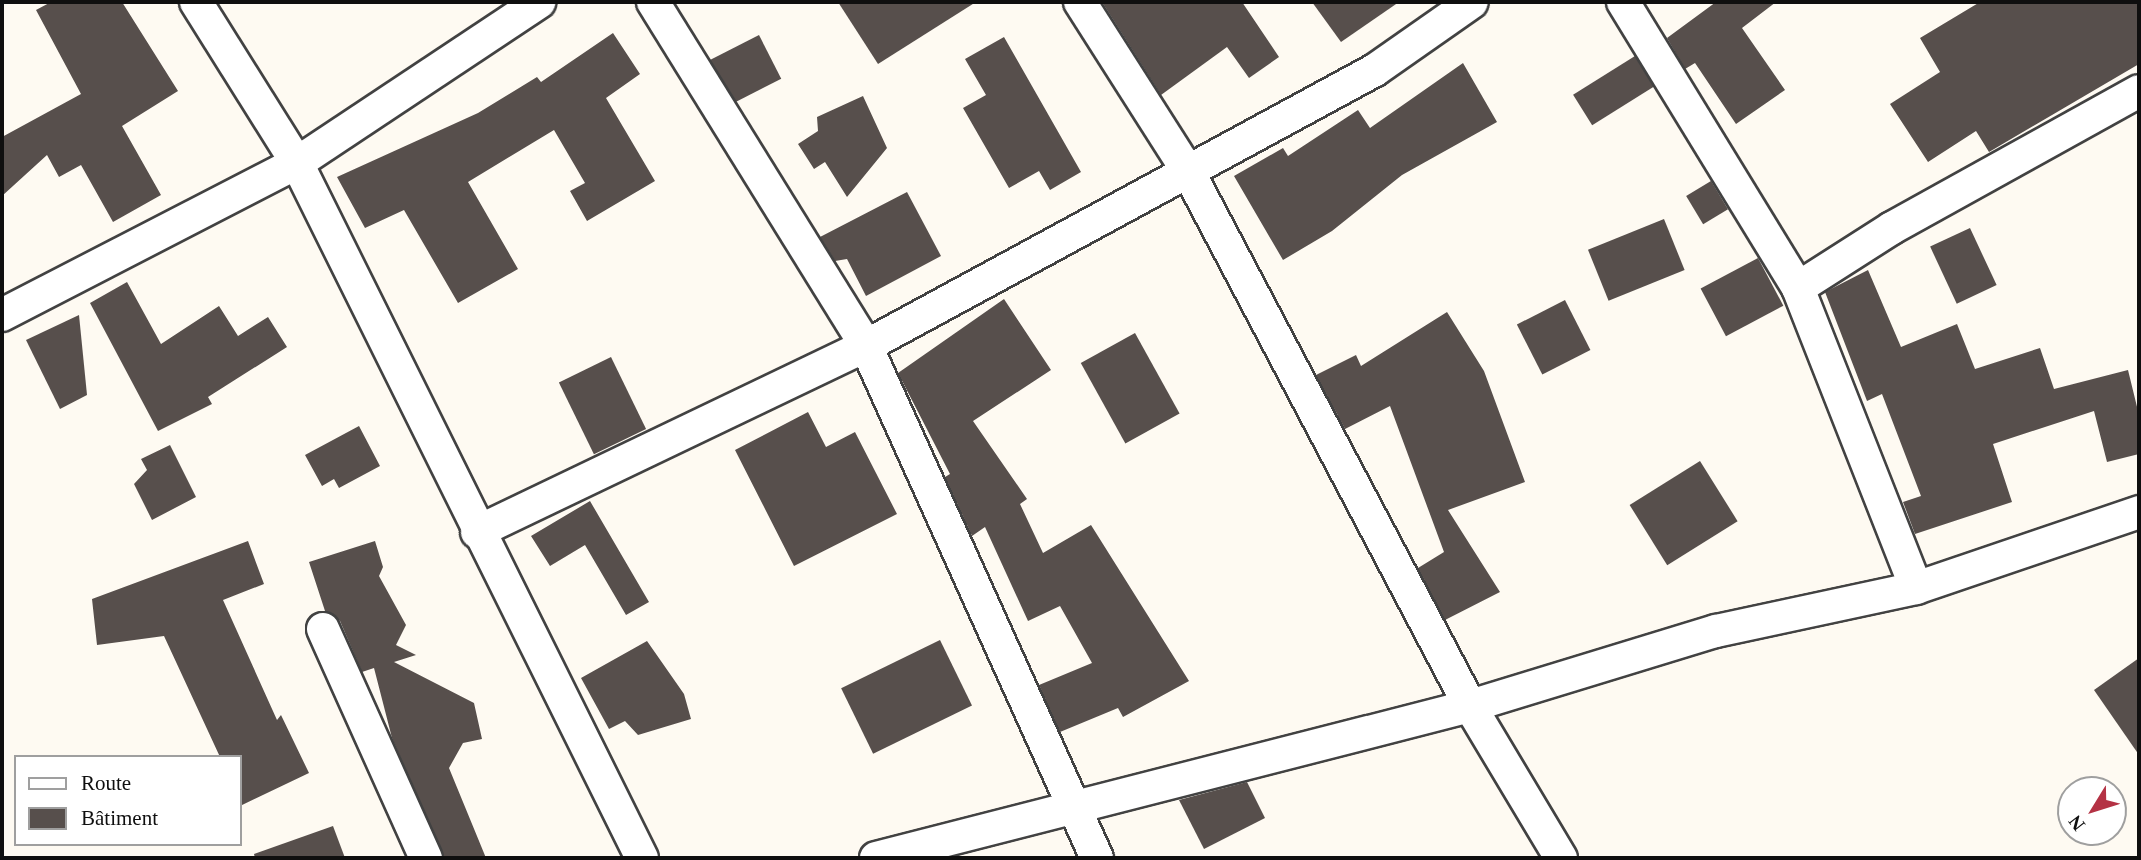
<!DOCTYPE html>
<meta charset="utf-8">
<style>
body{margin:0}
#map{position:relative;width:2141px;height:860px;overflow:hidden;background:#fefaf2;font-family:Georgia,serif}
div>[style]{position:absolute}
.building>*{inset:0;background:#574f4c;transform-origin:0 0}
.roads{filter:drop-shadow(2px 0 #424242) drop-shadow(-2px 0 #424242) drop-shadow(0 2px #424242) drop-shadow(0 -2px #424242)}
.minor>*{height:32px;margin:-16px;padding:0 16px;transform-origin:16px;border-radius:16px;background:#fff}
span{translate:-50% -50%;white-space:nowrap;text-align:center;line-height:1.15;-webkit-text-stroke:7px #fff;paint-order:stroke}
.frame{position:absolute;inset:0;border:4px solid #0f0f0f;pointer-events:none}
.legend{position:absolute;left:14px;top:755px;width:228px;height:91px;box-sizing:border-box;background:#fff;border:2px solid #9f9f9f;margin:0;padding:9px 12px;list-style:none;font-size:21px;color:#0f0f0f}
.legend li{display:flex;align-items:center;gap:14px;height:35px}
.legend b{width:35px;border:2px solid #9f9f9f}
.north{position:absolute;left:2057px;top:776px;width:70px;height:70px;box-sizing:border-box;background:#fff;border:2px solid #9f9f9f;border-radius:50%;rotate:232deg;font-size:19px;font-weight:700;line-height:28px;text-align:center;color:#0f0f0f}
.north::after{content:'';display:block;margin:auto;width:24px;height:32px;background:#b43244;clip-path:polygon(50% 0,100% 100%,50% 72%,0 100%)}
</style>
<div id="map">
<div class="building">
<i style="clip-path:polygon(51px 2px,122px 2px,178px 91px,122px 126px,161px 195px,113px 222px,81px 165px,59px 177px,47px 155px,2px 196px,2px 137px,81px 94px,36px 10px)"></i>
<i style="clip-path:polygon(838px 2px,976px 2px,878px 64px)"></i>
<i style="clip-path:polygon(1102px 2px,1242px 2px,1279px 57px,1249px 78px,1227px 47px,1161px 95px)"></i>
<i style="clip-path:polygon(1312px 2px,1399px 2px,1341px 42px)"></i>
<i style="clip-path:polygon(1716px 2px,1776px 2px,1742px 28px,1785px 90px,1736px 124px,1695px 63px,1685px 69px,1667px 38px)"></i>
<i style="clip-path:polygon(1980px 2px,2139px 2px,2139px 64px,1989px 152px,1976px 131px,1928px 162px,1890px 104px,1940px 72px,1920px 38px)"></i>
<i style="clip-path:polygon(613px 33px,640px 74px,606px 98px,655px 181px,587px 221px,570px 191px,585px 183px,554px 130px,468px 182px,518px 269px,458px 303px,404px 210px,365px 228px,337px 177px,478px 113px,537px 77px,541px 82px)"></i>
<i style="left:759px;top:35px;width:49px;height:55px;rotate:63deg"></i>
<i style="clip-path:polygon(1004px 37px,1081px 172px,1050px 190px,1039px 171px,1009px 188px,963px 108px,986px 95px,965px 59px)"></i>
<i style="left:1635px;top:56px;width:36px;height:73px;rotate:58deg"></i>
<i style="clip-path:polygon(1463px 63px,1497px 122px,1402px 175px,1332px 231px,1283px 260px,1234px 176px,1283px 148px,1288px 156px,1358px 110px,1370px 128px)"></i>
<i style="clip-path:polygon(863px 96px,887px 148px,847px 197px,825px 162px,814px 169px,798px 144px,818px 131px,817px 117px)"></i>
<i style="left:1711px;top:181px;width:33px;height:29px;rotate:59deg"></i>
<i style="clip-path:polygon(907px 192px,941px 256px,866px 296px,847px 259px,835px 261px,820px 237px)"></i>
<i style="left:1664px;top:219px;width:55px;height:82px;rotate:68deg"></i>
<i style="left:1970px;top:228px;width:63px;height:44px;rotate:65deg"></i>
<i style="left:1758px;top:258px;width:54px;height:65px;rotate:62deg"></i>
<i style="clip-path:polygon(1868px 270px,1901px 347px,1957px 324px,1975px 369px,2040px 348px,2054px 389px,2128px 370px,2139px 415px,2139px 454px,2107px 462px,2094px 411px,1993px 444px,2012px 502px,1915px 534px,1903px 502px,1921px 496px,1882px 394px,1867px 401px,1825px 292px)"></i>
<i style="clip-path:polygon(127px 282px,161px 344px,219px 306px,238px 336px,268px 317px,287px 347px,208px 397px,212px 404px,158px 431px,90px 303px)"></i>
<i style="clip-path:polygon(1004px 299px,1051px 370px,973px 421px,1027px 499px,1020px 504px,1043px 553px,1091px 525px,1189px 681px,1123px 717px,1118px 708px,1060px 732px,1039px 685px,1092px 663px,1060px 606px,1028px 621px,985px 527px,972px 536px,945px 477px,950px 474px,898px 373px)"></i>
<i style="left:1565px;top:300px;width:56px;height:54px;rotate:63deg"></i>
<i style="clip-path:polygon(1447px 312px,1484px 371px,1525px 482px,1448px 510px,1500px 592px,1445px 620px,1418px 568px,1444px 552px,1390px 406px,1345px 429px,1316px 375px,1356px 355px,1361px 366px)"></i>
<i style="clip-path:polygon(79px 315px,87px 395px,60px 409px,26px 340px)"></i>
<i style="left:1135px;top:333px;width:92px;height:62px;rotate:61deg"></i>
<i style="left:611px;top:357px;width:80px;height:58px;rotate:64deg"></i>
<i style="clip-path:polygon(808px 412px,826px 447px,855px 432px,897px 514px,794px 566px,735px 450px)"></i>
<i style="clip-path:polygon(359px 426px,380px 466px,339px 488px,334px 479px,322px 486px,305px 455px)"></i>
<i style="clip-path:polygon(170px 445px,196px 497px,152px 520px,134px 484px,147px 470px,141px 459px)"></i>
<i style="left:1700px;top:461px;width:71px;height:83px;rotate:58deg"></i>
<i style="clip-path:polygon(590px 501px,649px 602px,626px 615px,585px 545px,550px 566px,531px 536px)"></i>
<i style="clip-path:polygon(248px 541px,264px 584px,223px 600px,277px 720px,281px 715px,309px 773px,240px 806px,240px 757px,220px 757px,164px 636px,97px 645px,92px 599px)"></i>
<i style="clip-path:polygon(375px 541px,383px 567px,379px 576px,406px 625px,396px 645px,416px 655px,394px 662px,474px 703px,482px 739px,463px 743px,449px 768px,486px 858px,444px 858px,392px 738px,374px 668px,362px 672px,340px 621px,325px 611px,309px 562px)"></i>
<i style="left:940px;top:640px;width:73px;height:110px;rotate:64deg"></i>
<i style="clip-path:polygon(647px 641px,684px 694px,691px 719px,638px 735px,625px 721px,609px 729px,581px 678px)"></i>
<i style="clip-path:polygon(2139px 658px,2139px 755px,2094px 690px)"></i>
<i style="clip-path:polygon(1247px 782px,1265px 818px,1204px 849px,1179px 800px)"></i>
<i style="clip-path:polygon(333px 826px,345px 858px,255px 858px,254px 854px)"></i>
</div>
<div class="roads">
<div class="minor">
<i style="left:196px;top:2px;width:190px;rotate:57.9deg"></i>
<i style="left:297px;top:163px;width:776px;rotate:63.6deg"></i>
<i style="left:653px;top:2px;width:405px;rotate:58.2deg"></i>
<i style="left:866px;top:346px;width:562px;rotate:65.72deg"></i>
<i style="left:1080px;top:2px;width:203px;rotate:57.5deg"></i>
<i style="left:1189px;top:173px;width:603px;rotate:62.2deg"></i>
<i style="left:1470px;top:706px;width:177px;rotate:59.1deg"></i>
<i style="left:1623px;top:2px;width:335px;rotate:58.5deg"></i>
<i style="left:1798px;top:288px;width:322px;rotate:68.5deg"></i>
<i style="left:1798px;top:288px;width:112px;rotate:-32.6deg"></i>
<i style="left:1892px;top:228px;width:282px;rotate:-29deg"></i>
<i style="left:2px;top:315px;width:332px;rotate:-27.3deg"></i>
<i style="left:297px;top:163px;width:291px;rotate:-33.6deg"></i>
<i style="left:477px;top:532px;width:431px;rotate:-25.6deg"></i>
<i style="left:866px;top:346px;width:579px;rotate:-28.47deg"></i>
<i style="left:1375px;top:70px;width:118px;rotate:-35deg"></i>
<i style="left:323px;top:629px;width:251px;rotate:65.8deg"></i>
<i style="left:876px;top:858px;width:613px;rotate:-14.35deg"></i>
<i style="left:1470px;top:706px;width:257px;rotate:-17deg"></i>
<i style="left:1716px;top:631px;width:205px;rotate:-12.1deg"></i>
<i style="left:1916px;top:588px;width:236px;rotate:-18.8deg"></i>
</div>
</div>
<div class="frame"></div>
<ul class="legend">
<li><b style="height:9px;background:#fff"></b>Route</li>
<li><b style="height:19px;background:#574f4c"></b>Bâtiment</li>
</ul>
<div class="north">N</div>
</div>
